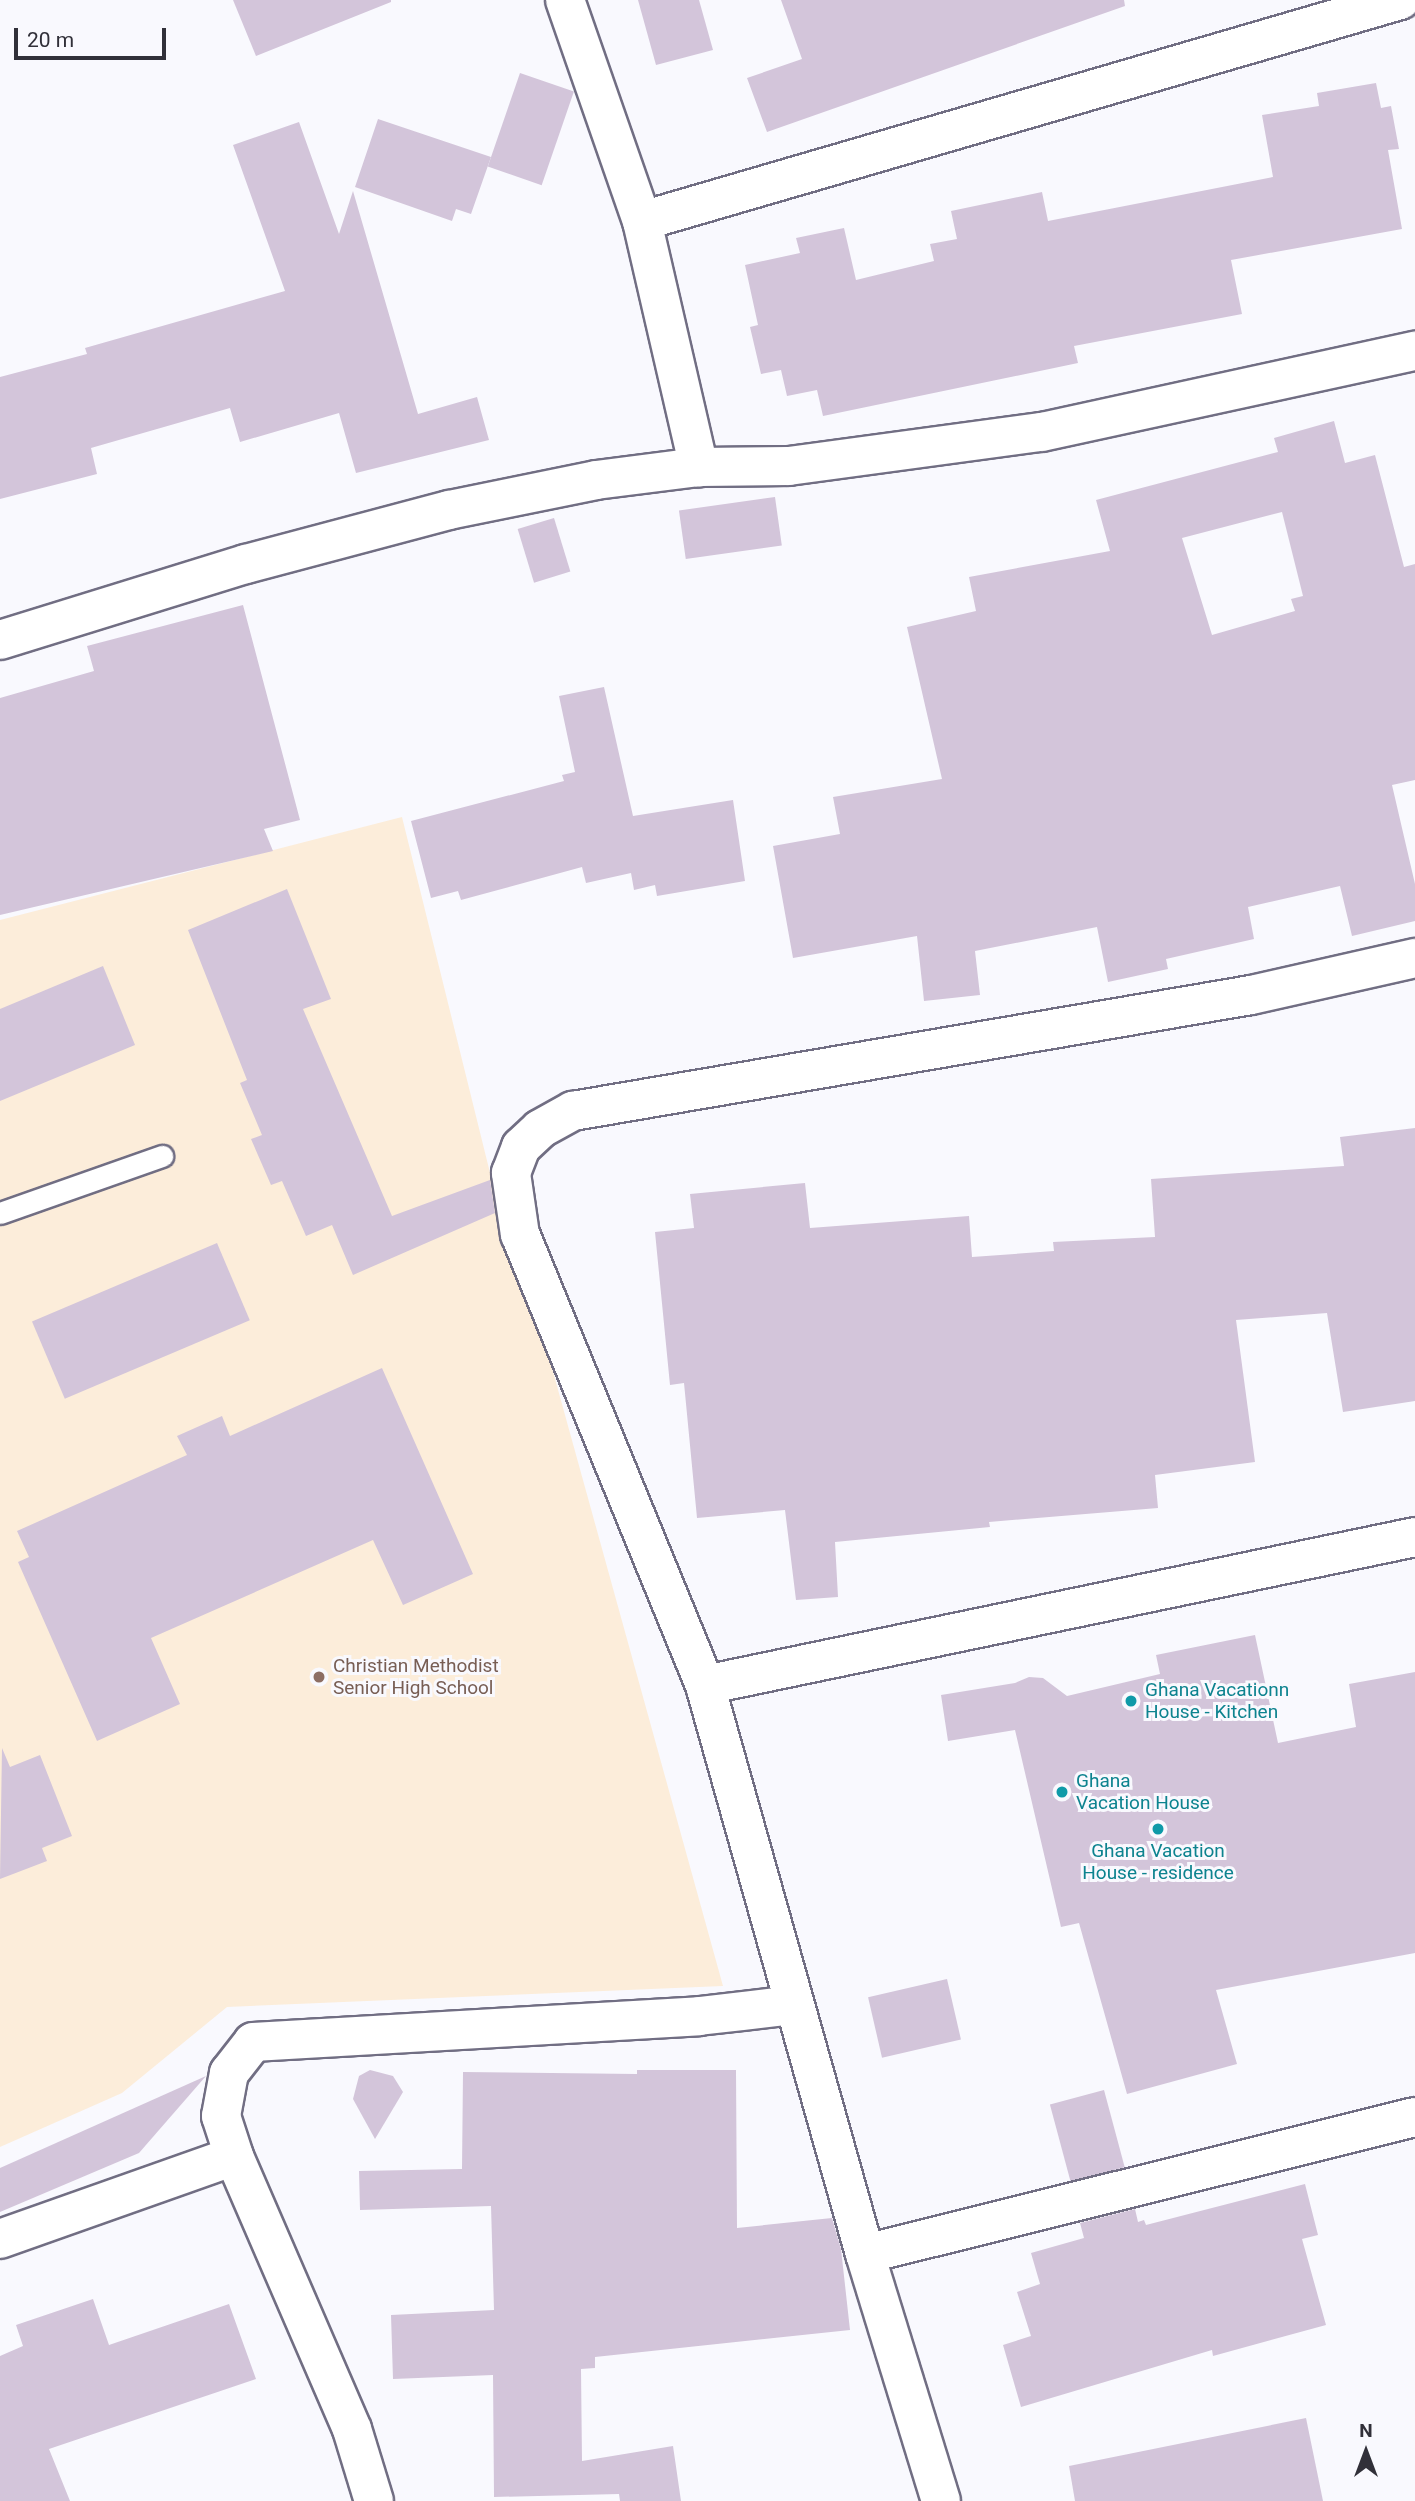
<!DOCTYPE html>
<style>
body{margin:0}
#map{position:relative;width:1415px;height:2501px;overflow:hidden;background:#f9f9fe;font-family:Roboto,sans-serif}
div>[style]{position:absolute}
.education>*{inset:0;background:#fcedda}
.building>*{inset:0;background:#d3c5da;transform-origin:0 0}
.roads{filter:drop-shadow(2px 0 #716e83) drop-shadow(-2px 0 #716e83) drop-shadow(0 2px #716e83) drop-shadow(0 -2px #716e83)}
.service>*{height:21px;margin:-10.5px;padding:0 10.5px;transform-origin:10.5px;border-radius:10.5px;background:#fff}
.minor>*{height:38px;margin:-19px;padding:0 19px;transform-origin:19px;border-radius:19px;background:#fff}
.dots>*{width:19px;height:19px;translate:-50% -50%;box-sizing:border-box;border:4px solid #f9f9fe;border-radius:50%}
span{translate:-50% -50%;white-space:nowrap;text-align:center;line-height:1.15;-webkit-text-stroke:6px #f9f9fe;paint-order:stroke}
.education-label{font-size:19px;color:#785e54}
.left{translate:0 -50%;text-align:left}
.culture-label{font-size:19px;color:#0d838f}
.north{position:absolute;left:1331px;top:2417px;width:70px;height:70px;-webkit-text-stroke:5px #f9f9fe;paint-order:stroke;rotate:0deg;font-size:19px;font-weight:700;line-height:28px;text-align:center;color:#313039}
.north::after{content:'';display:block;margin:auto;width:24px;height:32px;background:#313039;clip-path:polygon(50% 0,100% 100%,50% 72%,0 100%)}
.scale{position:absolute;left:14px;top:28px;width:152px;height:32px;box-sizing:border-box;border:4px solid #313039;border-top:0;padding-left:9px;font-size:21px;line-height:24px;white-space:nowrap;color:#313039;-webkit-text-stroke:5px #f9f9fe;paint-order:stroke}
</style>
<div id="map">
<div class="education">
<i style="clip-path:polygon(402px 817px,495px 1193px,509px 1191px,552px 1368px,723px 1986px,227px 2007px,122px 2093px,0 2147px,0 920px)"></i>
</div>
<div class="building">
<i style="clip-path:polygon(233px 0,391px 0,391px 2px,256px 56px)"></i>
<i style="clip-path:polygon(638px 0,699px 0,713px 50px,656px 65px)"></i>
<i style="clip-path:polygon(781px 0,1124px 0,1125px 6px,767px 132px,747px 78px,802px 59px)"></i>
<i style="left:520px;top:73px;width:57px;height:99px;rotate:19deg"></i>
<i style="clip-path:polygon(1376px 83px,1381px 108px,1391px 106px,1399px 149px,1388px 150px,1402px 229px,1231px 260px,1242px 314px,1074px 346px,1078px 363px,823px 416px,817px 390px,787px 396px,781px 370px,761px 374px,750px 327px,758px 325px,745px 265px,800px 253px,796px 238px,844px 228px,856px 280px,934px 261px,930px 244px,957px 239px,951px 211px,1042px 192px,1048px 221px,1273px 177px,1262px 115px,1319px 106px,1317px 93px)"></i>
<i style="clip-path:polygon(378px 119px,491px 157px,471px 214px,456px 209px,452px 221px,355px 187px)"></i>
<i style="clip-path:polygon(299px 122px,339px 234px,353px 191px,418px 414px,477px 397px,489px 440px,356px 473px,339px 413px,240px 442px,230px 408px,91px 448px,97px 474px,0 499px,0 377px,87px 354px,85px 348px,285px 291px,233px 145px)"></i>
<i style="clip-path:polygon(evenodd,1334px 421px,1345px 463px,1375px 455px,1404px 567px,1415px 564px,1415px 780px,1392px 785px,1415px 884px,1415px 921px,1352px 936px,1340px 886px,1248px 907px,1254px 939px,1166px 959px,1168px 969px,1108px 982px,1097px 927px,975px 951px,980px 995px,924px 1001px,917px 936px,793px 958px,773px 846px,840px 834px,833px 797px,942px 779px,907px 627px,976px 611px,969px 577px,1110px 551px,1096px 500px,1278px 452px,1274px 438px,1334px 421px,1282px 512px,1303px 596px,1291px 599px,1295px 611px,1212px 635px,1182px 538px,1282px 512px)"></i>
<i style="left:775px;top:497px;width:49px;height:97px;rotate:82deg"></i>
<i style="left:554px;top:518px;width:56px;height:38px;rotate:73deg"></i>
<i style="clip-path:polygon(243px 605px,300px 820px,264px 829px,273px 851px,0 915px,0 698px,94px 671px,87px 646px)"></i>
<i style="clip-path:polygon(604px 687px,633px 816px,733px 800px,745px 881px,657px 896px,655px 885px,634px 890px,631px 873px,586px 883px,582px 867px,461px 900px,458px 891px,431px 898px,411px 821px,564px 781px,562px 775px,575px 772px,559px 696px)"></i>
<i style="clip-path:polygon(287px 889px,331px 999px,303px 1009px,392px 1216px,490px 1180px,495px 1213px,353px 1275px,332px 1225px,306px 1236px,282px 1181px,271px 1185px,251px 1139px,262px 1135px,240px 1083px,247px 1080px,188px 930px)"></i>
<i style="clip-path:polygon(103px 966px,135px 1045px,0 1101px,0 1009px)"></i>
<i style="clip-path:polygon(1415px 1128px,1415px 1401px,1343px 1412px,1327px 1313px,1236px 1320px,1255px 1462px,1155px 1475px,1158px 1508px,989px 1522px,990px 1527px,835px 1542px,838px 1597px,796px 1600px,785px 1510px,697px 1518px,684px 1383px,670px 1385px,655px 1232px,694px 1228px,690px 1194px,805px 1183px,810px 1228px,969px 1216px,972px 1257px,1054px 1251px,1053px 1242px,1155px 1237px,1151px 1179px,1344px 1166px,1340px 1137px)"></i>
<i style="left:217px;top:1243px;width:84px;height:201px;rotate:67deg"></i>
<i style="clip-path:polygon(382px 1368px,473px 1574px,403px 1605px,373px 1540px,151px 1638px,180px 1704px,97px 1741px,18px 1562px,29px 1557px,17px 1531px,187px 1455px,177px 1436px,222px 1416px,230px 1436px)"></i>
<i style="clip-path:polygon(1255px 1635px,1278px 1743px,1356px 1727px,1349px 1684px,1415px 1672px,1415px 1953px,1216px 1990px,1237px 2064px,1127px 2094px,1079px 1923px,1061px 1927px,1015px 1730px,948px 1741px,941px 1695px,1015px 1683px,1029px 1677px,1043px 1678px,1067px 1696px,1160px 1674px,1156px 1655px)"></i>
<i style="clip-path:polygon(2px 1748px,10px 1767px,40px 1755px,72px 1836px,42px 1848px,47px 1861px,0 1879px)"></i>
<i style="left:947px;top:1979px;width:62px;height:81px;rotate:77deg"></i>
<i style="clip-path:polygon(370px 2070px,393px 2076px,403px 2092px,375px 2139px,353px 2099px,359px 2076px)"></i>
<i style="clip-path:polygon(637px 2070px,736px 2070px,737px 2228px,832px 2218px,841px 2249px,850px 2330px,595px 2357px,595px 2368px,581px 2369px,582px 2461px,673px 2446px,681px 2501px,620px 2501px,619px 2494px,494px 2497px,493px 2375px,393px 2379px,391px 2315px,494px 2310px,491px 2206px,360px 2210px,359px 2171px,462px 2169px,463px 2072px,637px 2074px)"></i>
<i style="clip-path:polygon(206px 2076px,139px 2153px,0 2212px,0 2168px)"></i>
<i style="left:1104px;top:2090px;width:80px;height:56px;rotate:75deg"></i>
<i style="clip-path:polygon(1305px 2184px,1318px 2235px,1302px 2239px,1326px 2325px,1213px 2356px,1212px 2350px,1021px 2407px,1003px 2345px,1031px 2336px,1017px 2292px,1040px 2284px,1031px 2253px,1084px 2238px,1080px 2223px,1135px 2209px,1138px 2222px,1144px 2220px,1146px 2225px)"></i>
<i style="clip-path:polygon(93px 2299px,109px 2345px,229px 2304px,256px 2379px,49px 2449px,70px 2501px,0 2501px,0 2356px,23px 2346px,16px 2325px)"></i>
<i style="clip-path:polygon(1306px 2418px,1323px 2501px,1075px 2501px,1069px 2466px)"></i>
</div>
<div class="roads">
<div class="service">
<i style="left:0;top:1213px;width:172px;rotate:-19.4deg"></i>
</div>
<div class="minor">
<i style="left:565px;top:0;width:234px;rotate:70.8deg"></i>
<i style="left:642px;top:221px;width:253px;rotate:77deg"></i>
<i style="left:642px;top:221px;width:790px;rotate:-16.25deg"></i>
<i style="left:0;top:640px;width:257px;rotate:-17.2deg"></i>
<i style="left:246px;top:564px;width:210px;rotate:-14.9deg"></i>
<i style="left:449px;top:510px;width:150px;rotate:-11.5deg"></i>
<i style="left:596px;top:480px;width:104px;rotate:-7.2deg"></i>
<i style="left:699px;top:467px;width:90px;rotate:-0.6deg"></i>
<i style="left:789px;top:466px;width:255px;rotate:-7.7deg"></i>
<i style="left:1042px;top:432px;width:382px;rotate:-12.3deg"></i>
<i style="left:705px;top:1685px;width:725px;rotate:-11.77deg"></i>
<i style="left:0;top:2239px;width:248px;rotate:-19.5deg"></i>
<i style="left:865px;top:2254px;width:567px;rotate:-13.99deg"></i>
<i style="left:374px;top:2501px;width:75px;rotate:-107deg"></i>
<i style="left:352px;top:2429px;width:297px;rotate:-113.4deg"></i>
<i style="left:234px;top:2156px;width:42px;rotate:-108deg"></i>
<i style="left:221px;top:2116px;width:44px;rotate:-79.5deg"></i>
<i style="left:229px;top:2073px;width:39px;rotate:-52deg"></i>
<i style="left:253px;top:2042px;width:447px;rotate:-3.3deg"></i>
<i style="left:699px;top:2016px;width:96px;rotate:-6.6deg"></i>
<i style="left:941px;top:2501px;width:258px;rotate:-107.1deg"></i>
<i style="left:865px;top:2254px;width:591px;rotate:-105.71deg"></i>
<i style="left:705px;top:1685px;width:487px;rotate:-112.3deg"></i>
<i style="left:520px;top:1235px;width:63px;rotate:-98.3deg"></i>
<i style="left:511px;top:1173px;width:28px;rotate:-69deg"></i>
<i style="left:521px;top:1147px;width:26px;rotate:-43deg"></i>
<i style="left:540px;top:1129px;width:38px;rotate:-29deg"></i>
<i style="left:573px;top:1111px;width:688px;rotate:-9.71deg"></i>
<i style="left:1251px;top:995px;width:168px;rotate:-12.7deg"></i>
</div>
</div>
<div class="dots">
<i style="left:319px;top:1677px;background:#8d6e63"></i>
<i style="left:1131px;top:1701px;background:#0f9aa8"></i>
<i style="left:1062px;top:1792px;background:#0f9aa8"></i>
<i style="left:1158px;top:1829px;background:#0f9aa8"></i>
</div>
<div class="education-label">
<span class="left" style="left:333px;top:1677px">Christian Methodist<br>Senior High School</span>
</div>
<div class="culture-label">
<span class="left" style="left:1145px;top:1701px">Ghana Vacationn<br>House - Kitchen</span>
<span class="left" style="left:1076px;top:1792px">Ghana<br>Vacation House</span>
<span style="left:1158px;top:1862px">Ghana Vacation<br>House - residence</span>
</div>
<div class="north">N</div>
<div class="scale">20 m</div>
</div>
